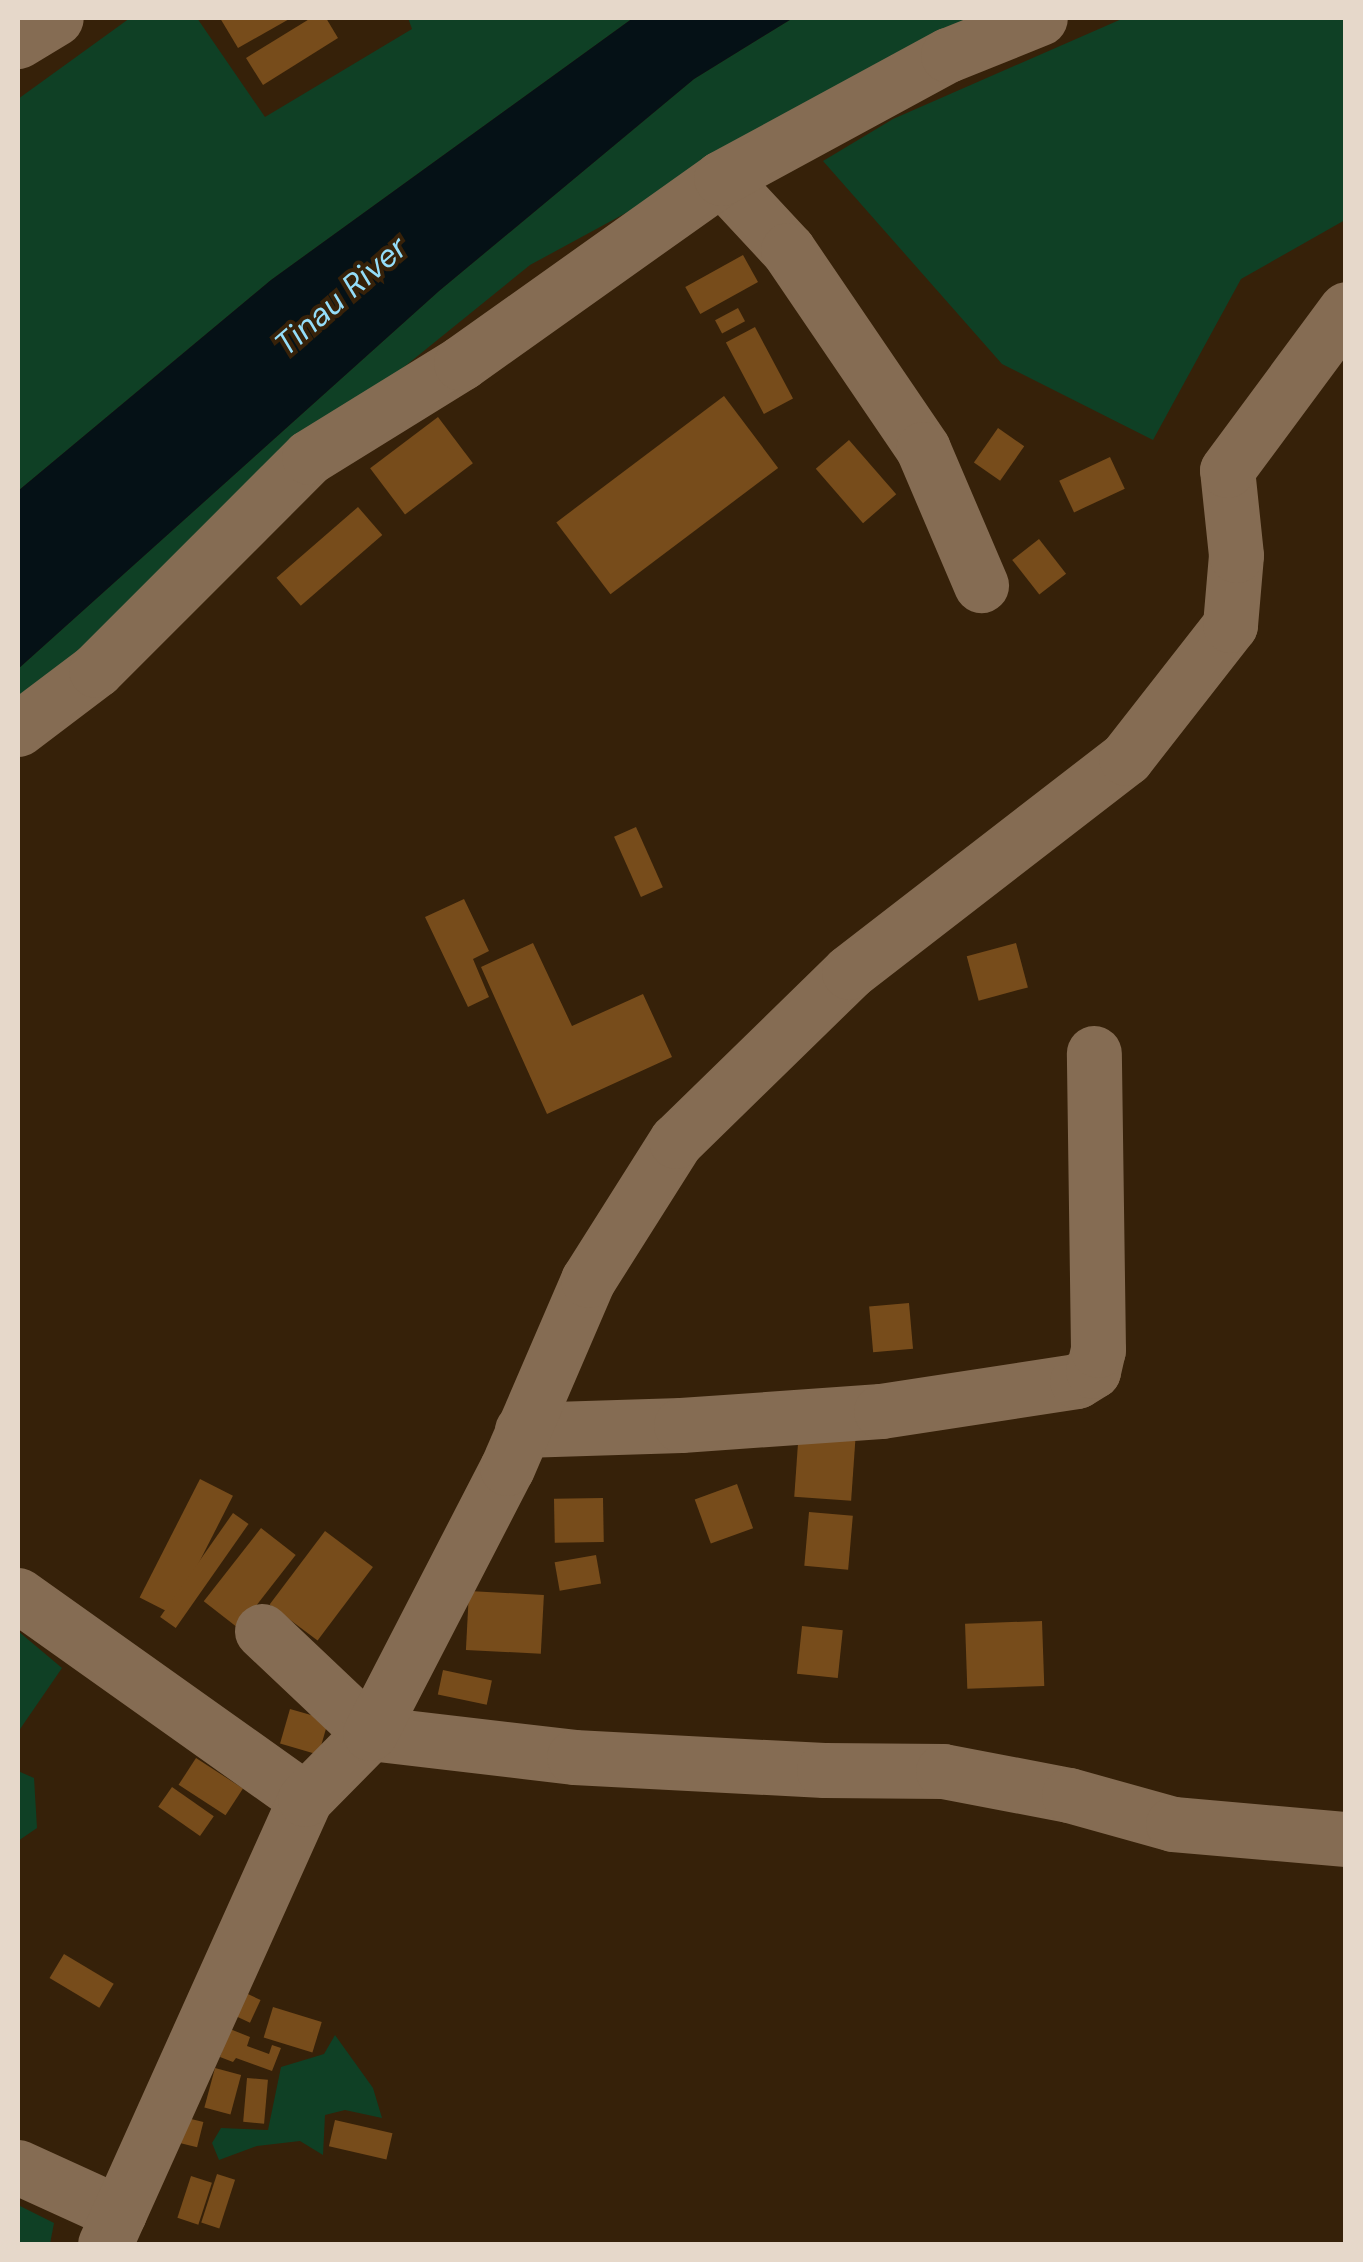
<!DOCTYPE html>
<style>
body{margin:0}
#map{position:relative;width:1363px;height:2262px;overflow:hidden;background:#362109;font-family:"DM Sans",sans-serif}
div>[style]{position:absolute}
.green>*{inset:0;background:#0f4025}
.water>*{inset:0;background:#051116}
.building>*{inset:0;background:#774c1b;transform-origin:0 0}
.minor>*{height:55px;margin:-27.5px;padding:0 27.5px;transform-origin:27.5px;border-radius:27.5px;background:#856c53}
span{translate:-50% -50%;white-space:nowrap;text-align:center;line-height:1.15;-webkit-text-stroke:8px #362109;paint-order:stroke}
.water-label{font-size:32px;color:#94ddf9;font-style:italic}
.frame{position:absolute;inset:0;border:20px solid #e6d8ca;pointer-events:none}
</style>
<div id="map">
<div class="green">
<i style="clip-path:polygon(130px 18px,197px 18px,265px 117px,412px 29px,408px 18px,633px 18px,271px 280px,18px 491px,18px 99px)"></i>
<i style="clip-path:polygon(793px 18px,985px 18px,530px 265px,383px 384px,83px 665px,18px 697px,18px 669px,439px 291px,694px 79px)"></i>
<i style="clip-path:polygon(1124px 18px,1345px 18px,1345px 220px,1241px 279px,1153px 440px,1002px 364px,823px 161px,893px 119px)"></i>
<i style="clip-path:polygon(18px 1631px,62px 1668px,18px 1732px,18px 1630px)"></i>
<i style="clip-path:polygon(18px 1771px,34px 1778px,37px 1828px,18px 1841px)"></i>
<i style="clip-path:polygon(335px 2035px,373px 2088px,382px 2118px,345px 2110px,325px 2115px,323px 2155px,300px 2141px,257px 2146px,219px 2160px,212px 2143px,221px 2128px,268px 2130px,281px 2067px,324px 2054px)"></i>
<i style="clip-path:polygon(18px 2205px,54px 2223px,50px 2244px,18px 2244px)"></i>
</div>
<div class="water">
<i style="clip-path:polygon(633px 18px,793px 18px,694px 79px,439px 291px,18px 669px,18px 491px,271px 280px)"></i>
</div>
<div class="building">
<i style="clip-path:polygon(220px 18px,291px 18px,238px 48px)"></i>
<i style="clip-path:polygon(311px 18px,326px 18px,338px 38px,263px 85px,246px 58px)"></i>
<i style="left:743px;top:255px;width:31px;height:66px;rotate:61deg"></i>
<i style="left:738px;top:308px;width:15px;height:26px;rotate:62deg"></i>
<i style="left:755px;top:327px;width:81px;height:33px;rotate:62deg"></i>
<i style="left:724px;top:396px;width:90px;height:210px;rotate:53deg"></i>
<i style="left:438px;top:417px;width:58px;height:85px;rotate:53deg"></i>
<i style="left:998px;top:428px;width:32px;height:42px;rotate:35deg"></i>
<i style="left:849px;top:440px;width:72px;height:44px;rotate:49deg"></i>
<i style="left:1110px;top:457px;width:35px;height:56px;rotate:65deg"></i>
<i style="left:358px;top:507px;width:37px;height:108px;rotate:49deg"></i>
<i style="left:1039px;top:539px;width:44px;height:34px;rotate:52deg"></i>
<i style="left:636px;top:827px;width:66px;height:24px;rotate:66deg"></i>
<i style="clip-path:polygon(464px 899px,489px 951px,473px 959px,489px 997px,468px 1007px,425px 917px)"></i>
<i style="clip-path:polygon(533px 943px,572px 1026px,643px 994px,672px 1057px,547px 1114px,481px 967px)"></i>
<i style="left:1016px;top:943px;width:46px;height:51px;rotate:75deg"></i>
<i style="left:909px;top:1303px;width:46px;height:40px;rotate:85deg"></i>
<i style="left:799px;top:1429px;width:57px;height:68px;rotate:4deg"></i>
<i style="left:200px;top:1479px;width:37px;height:133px;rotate:27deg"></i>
<i style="left:737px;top:1484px;width:47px;height:45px;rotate:70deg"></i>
<i style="left:603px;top:1498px;width:44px;height:49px;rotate:89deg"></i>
<i style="left:809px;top:1512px;width:44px;height:54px;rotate:5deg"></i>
<i style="left:233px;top:1513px;width:19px;height:127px;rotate:35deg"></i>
<i style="left:261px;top:1528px;width:44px;height:93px;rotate:38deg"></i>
<i style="left:325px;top:1531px;width:60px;height:92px;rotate:37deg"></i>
<i style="left:596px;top:1555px;width:29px;height:42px;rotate:80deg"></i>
<i style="left:469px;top:1591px;width:75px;height:59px;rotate:3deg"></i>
<i style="left:1042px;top:1621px;width:65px;height:77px;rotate:88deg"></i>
<i style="left:802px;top:1626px;width:41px;height:48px;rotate:6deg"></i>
<i style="left:443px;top:1670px;width:50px;height:25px;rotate:12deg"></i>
<i style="left:290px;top:1709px;width:40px;height:36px;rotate:16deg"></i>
<i style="left:196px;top:1758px;width:56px;height:32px;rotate:33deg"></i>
<i style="left:172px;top:1787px;width:51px;height:24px;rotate:35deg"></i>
<i style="left:64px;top:1954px;width:58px;height:28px;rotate:31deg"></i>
<i style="left:237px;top:1989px;width:26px;height:25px;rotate:25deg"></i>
<i style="left:273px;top:2007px;width:51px;height:32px;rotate:17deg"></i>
<i style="clip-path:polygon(230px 2029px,250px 2037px,247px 2046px,269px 2054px,272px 2045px,281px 2048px,272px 2071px,236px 2058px,233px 2062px,220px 2057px)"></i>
<i style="left:215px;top:2068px;width:27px;height:41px;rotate:15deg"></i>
<i style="left:247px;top:2078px;width:21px;height:44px;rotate:5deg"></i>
<i style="left:183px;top:2117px;width:21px;height:26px;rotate:14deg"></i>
<i style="left:335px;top:2120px;width:59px;height:27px;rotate:13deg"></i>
<i style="left:217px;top:2174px;width:19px;height:51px;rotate:18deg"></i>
<i style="left:191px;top:2176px;width:22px;height:44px;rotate:18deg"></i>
</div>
<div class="minor">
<i style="left:18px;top:41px;width:44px;rotate:-31.2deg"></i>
<i style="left:721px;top:178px;width:98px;rotate:47.1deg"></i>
<i style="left:788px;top:250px;width:240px;rotate:55.8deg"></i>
<i style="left:923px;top:449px;width:148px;rotate:66.9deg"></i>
<i style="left:18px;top:729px;width:98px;rotate:-37.1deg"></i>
<i style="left:96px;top:670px;width:301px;rotate:-45deg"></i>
<i style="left:309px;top:457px;width:179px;rotate:-31.7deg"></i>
<i style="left:461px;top:363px;width:319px;rotate:-35.4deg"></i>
<i style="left:721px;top:178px;width:258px;rotate:-28.5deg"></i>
<i style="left:948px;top:55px;width:99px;rotate:-21.9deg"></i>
<i style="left:522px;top:1430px;width:159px;rotate:-1.8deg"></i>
<i style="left:681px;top:1425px;width:200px;rotate:-4deg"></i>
<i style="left:881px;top:1411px;width:198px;rotate:-8.7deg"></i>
<i style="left:1077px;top:1381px;width:19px;rotate:-32deg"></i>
<i style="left:1093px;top:1371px;width:22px;rotate:-77deg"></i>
<i style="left:1098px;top:1350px;width:297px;rotate:-90.8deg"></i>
<i style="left:18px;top:1595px;width:352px;rotate:35.4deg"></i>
<i style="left:262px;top:1631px;width:149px;rotate:43.4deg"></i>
<i style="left:370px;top:1733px;width:205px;rotate:6.7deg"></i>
<i style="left:574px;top:1757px;width:250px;rotate:3deg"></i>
<i style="left:824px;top:1770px;width:119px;rotate:0.5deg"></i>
<i style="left:943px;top:1771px;width:128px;rotate:10.8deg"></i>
<i style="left:1069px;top:1795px;width:108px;rotate:15.6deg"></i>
<i style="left:1173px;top:1824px;width:174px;rotate:5deg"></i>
<i style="left:18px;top:2167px;width:111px;rotate:24.5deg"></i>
<i style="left:105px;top:2244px;width:488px;rotate:-65.8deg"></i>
<i style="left:305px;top:1799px;width:93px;rotate:-45.4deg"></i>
<i style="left:370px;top:1733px;width:298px;rotate:-62.7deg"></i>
<i style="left:507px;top:1468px;width:205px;rotate:-66.7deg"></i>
<i style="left:588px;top:1280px;width:165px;rotate:-57.7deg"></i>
<i style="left:676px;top:1141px;width:242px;rotate:-44.3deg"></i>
<i style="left:849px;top:972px;width:350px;rotate:-37.7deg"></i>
<i style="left:1126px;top:758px;width:169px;rotate:-52deg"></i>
<i style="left:1230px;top:625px;width:70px;rotate:-85.1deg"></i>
<i style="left:1236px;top:555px;width:85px;rotate:-96deg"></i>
<i style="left:1227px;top:470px;width:200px;rotate:-53.5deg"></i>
</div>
<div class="water-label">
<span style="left:341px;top:296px;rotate:-41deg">Tinau River</span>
</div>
<div class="frame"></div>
</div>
